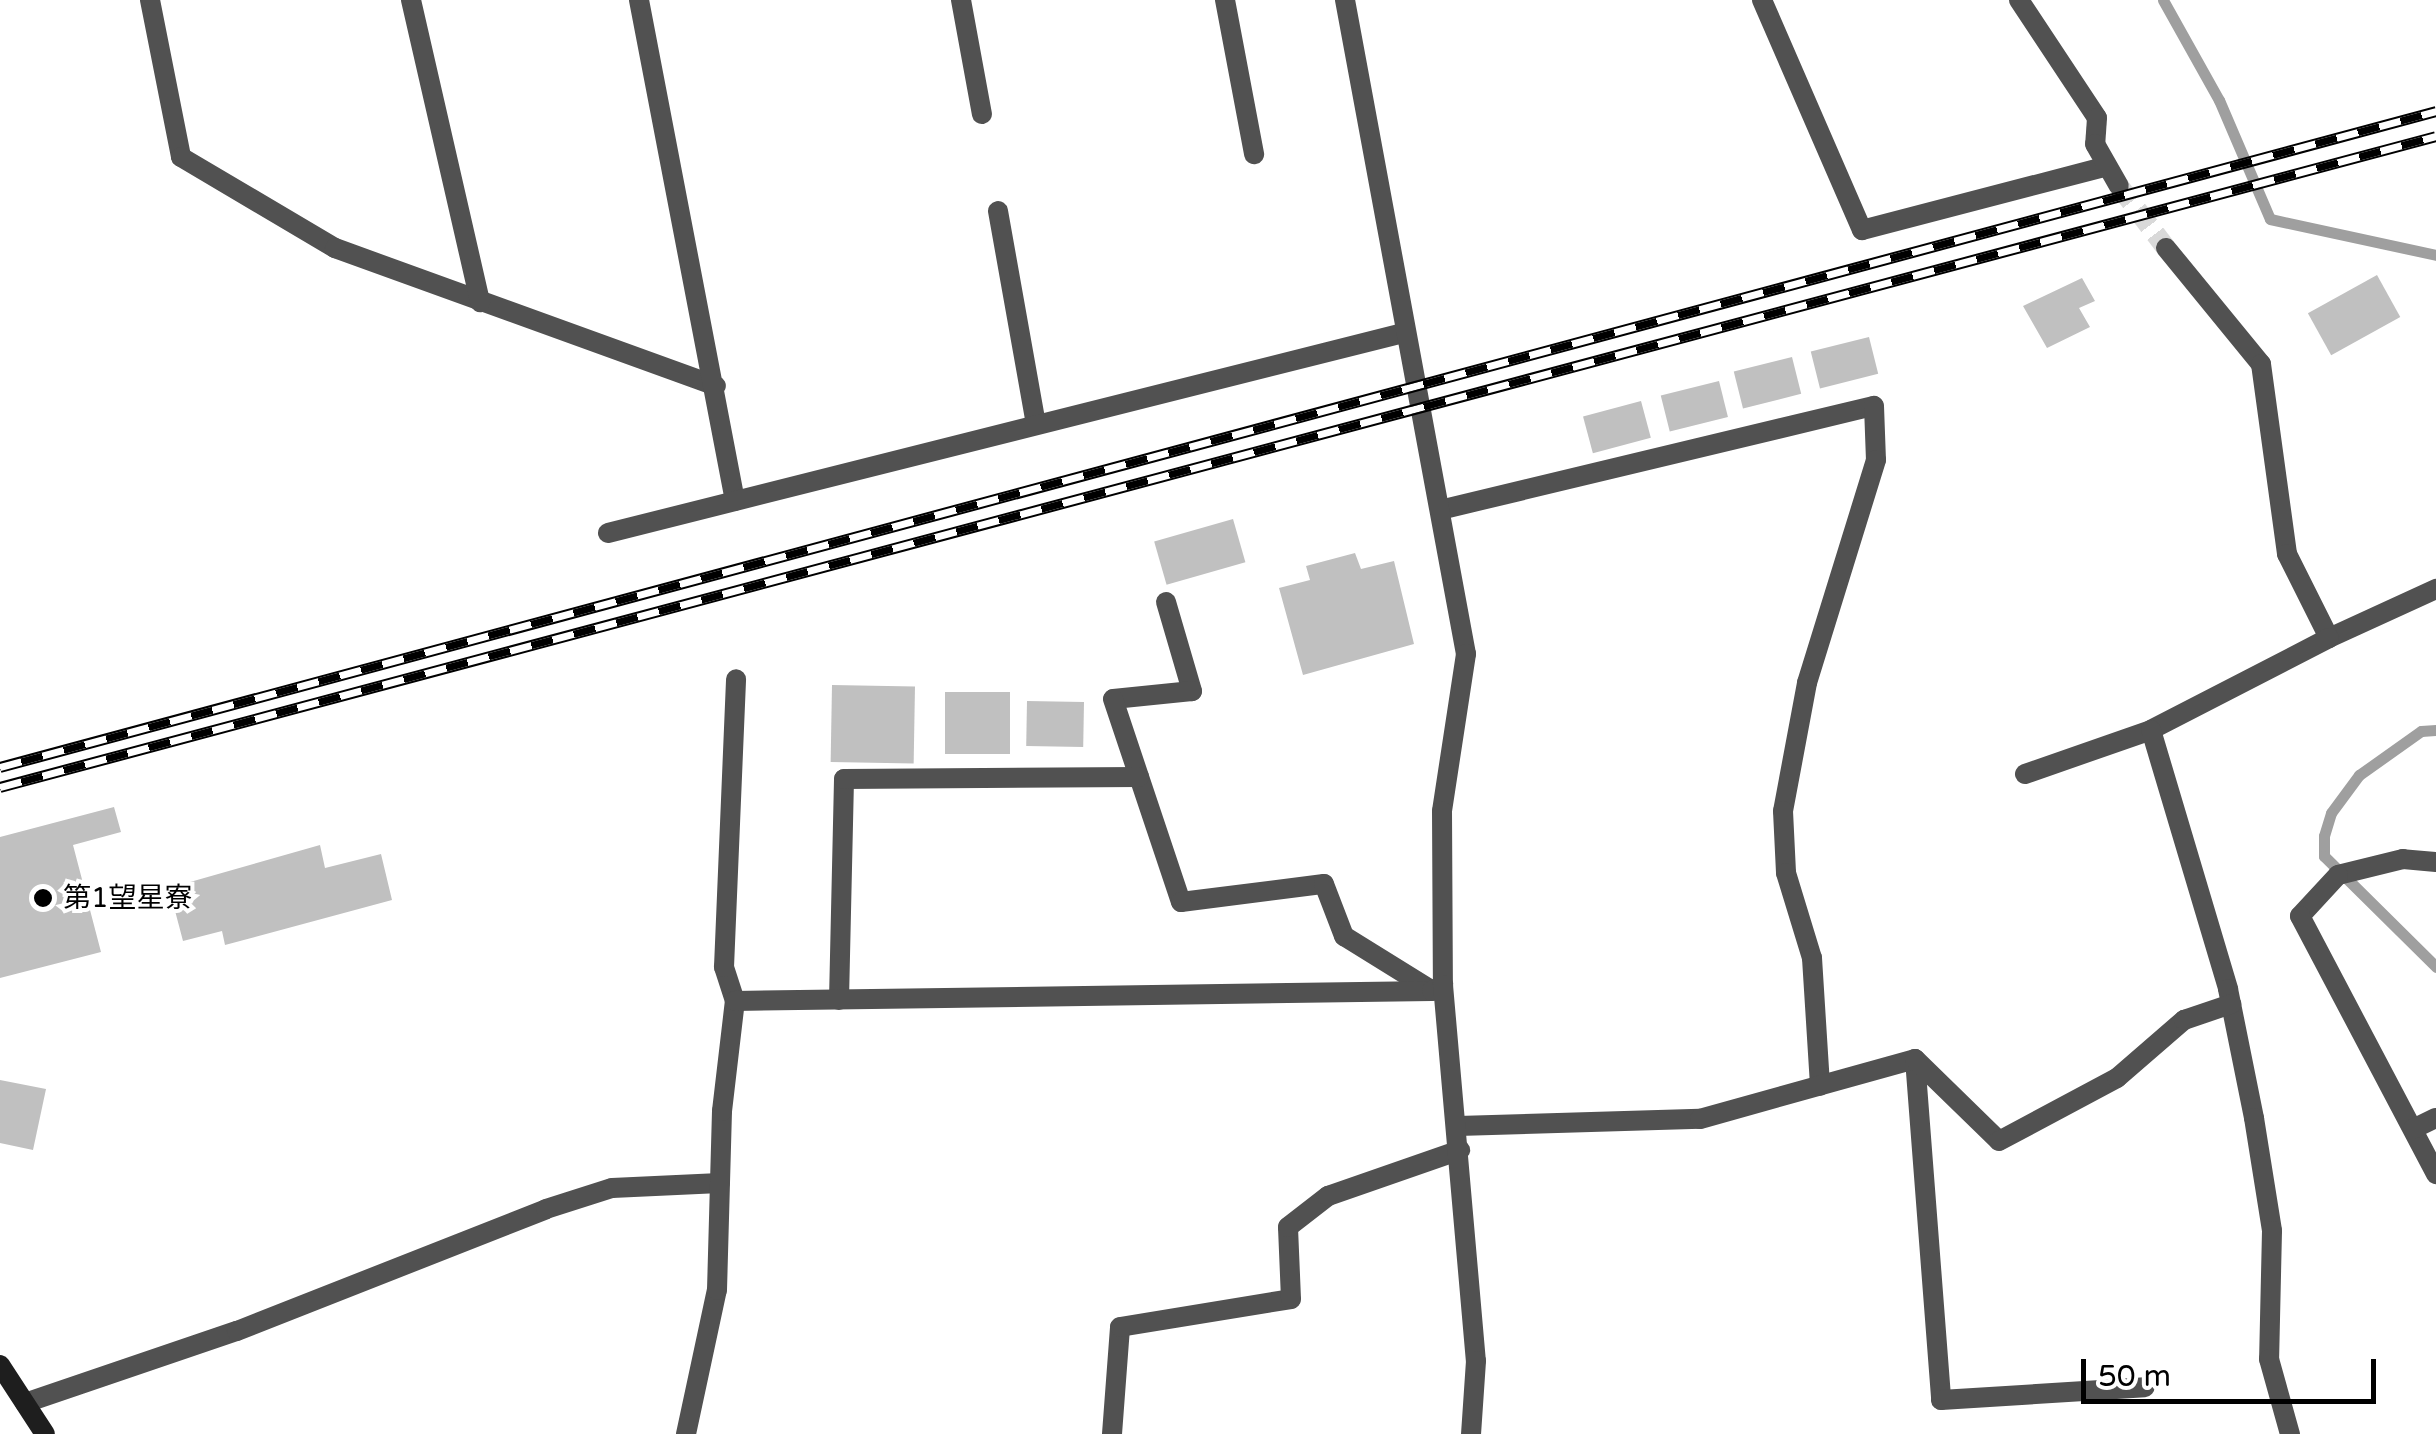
<!DOCTYPE html>
<meta charset="utf-8">
<style>
body{margin:0}
#map{position:relative;width:2436px;height:1434px;overflow:hidden;background:#fff;font-family:"Varela Round","Noto Sans JP",sans-serif}
div>[style]{position:absolute}
.stream>*{height:11px;margin:-5.5px;padding:0 5.5px;transform-origin:5.5px;border-radius:5.5px;background:#9f9f9f}
.building>*{inset:0;background:#c0c0c0;transform-origin:0 0}
.minor-tunnel>*{height:20px;margin-top:-10px;transform-origin:0;background:repeating-linear-gradient(90deg,#d9d9d9 0 20px,transparent 0 30px)}
.service>*{height:20px;margin:-10px;padding:0 10px;transform-origin:10px;border-radius:10px;background:#515151}
.minor>*{height:20px;margin:-10px;padding:0 10px;transform-origin:10px;border-radius:10px;background:#515151}
.tertiary>*{height:20px;margin:-10px;padding:0 10px;transform-origin:10px;border-radius:10px;background:#515151}
.secondary>*{height:20px;margin:-10px;padding:0 10px;transform-origin:10px;border-radius:10px;background:#1e1e1e}
.rail>*{height:11px;margin-top:-5.5px;transform-origin:0;background:repeating-linear-gradient(90deg,#fff 0 22px,#000 0 44px);box-sizing:border-box;border-block:2px solid #000}
.dots>*{width:28px;height:28px;translate:-50% -50%;box-sizing:border-box;border:5px solid #fff;border-radius:50%}
span{translate:-50% -50%;white-space:nowrap;text-align:center;line-height:1.15;-webkit-text-stroke:8px #fff;paint-order:stroke}
.poi-label{font-size:28px;color:#000}
.left{translate:0 -50%;text-align:left}
.scale{position:absolute;left:2081px;top:1359px;width:295px;height:45px;box-sizing:border-box;border:5px solid #000;border-top:0;padding-left:12px;font-size:30px;line-height:35px;white-space:nowrap;color:#000;-webkit-text-stroke:8px #fff;paint-order:stroke}
</style>
<div id="map">
<div class="stream">
<i style="left:2163px;top:0;width:115px;rotate:60.8deg"></i>
<i style="left:2219px;top:100px;width:129px;rotate:66.8deg"></i>
<i style="left:2270px;top:219px;width:170px;rotate:12.2deg"></i>
<i style="left:2436px;top:730px;width:15px;rotate:176deg"></i>
<i style="left:2421px;top:731px;width:76px;rotate:144.6deg"></i>
<i style="left:2359px;top:775px;width:47px;rotate:126.4deg"></i>
<i style="left:2331px;top:813px;width:24px;rotate:107deg"></i>
<i style="left:2324px;top:836px;width:20px;rotate:90deg"></i>
<i style="left:2324px;top:856px;width:158px;rotate:44.7deg"></i>
</div>
<div class="building">
<i style="left:2377px;top:275px;width:48px;height:79px;rotate:61deg"></i>
<i style="clip-path:polygon(2082px 278px,2095px 301px,2079px 308px,2090px 327px,2047px 348px,2023px 306px)"></i>
<i style="left:1869px;top:337px;width:38px;height:60px;rotate:76deg"></i>
<i style="left:1792px;top:357px;width:38px;height:60px;rotate:76deg"></i>
<i style="left:1719px;top:381px;width:37px;height:60px;rotate:76deg"></i>
<i style="left:1641px;top:401px;width:38px;height:60px;rotate:75deg"></i>
<i style="left:1233px;top:519px;width:45px;height:82px;rotate:74deg"></i>
<i style="clip-path:polygon(1355px 553px,1361px 569px,1394px 561px,1414px 644px,1303px 675px,1279px 588px,1310px 580px,1306px 566px)"></i>
<i style="left:832px;top:685px;width:83px;height:77px;rotate:1deg"></i>
<i style="left:945px;top:692px;width:65px;height:62px"></i>
<i style="left:1027px;top:701px;width:57px;height:45px;rotate:1deg"></i>
<i style="clip-path:polygon(114px 807px,121px 832px,73px 845px,101px 952px,0 978px,0 837px)"></i>
<i style="clip-path:polygon(320px 845px,325px 868px,381px 854px,392px 900px,225px 945px,222px 931px,183px 941px,169px 888px)"></i>
<i style="clip-path:polygon(0 1080px,46px 1089px,33px 1150px,0 1143px)"></i>
</div>
<div class="minor-tunnel">
<i style="left:2119px;top:186px;width:78px;rotate:52.8deg"></i>
</div>
<div class="service">
<i style="left:961px;top:0;width:116px;rotate:79.6deg"></i>
<i style="left:1225px;top:0;width:157px;rotate:79.3deg"></i>
<i style="left:1762px;top:0;width:251px;rotate:66.5deg"></i>
<i style="left:1862px;top:230px;width:249px;rotate:-14.6deg"></i>
<i style="left:998px;top:211px;width:217px;rotate:79.9deg"></i>
<i style="left:2329px;top:638px;width:118px;rotate:-24.6deg"></i>
<i style="left:2025px;top:774px;width:133px;rotate:-19.2deg"></i>
</div>
<div class="minor">
<i style="left:150px;top:0;width:160px;rotate:78.8deg"></i>
<i style="left:181px;top:157px;width:179px;rotate:30.6deg"></i>
<i style="left:335px;top:248px;width:405px;rotate:19.9deg"></i>
<i style="left:411px;top:0;width:310px;rotate:77.1deg"></i>
<i style="left:639px;top:0;width:510px;rotate:79.15deg"></i>
<i style="left:2019px;top:0;width:141px;rotate:56.5deg"></i>
<i style="left:2097px;top:118px;width:26px;rotate:94deg"></i>
<i style="left:2095px;top:144px;width:48px;rotate:60.3deg"></i>
<i style="left:2166px;top:248px;width:150px;rotate:50.7deg"></i>
<i style="left:2261px;top:364px;width:192px;rotate:82.2deg"></i>
<i style="left:2287px;top:554px;width:94px;rotate:63.4deg"></i>
<i style="left:2329px;top:638px;width:200px;rotate:152.7deg"></i>
<i style="left:2151px;top:730px;width:270px;rotate:73.4deg"></i>
<i style="left:2228px;top:989px;width:132px;rotate:78.6deg"></i>
<i style="left:2254px;top:1118px;width:114px;rotate:80.9deg"></i>
<i style="left:2272px;top:1231px;width:128px;rotate:91.3deg"></i>
<i style="left:2269px;top:1359px;width:78px;rotate:74.4deg"></i>
<i style="left:1440px;top:510px;width:446px;rotate:-13.5deg"></i>
<i style="left:1874px;top:406px;width:54px;rotate:87.9deg"></i>
<i style="left:1876px;top:460px;width:233px;rotate:107.2deg"></i>
<i style="left:1807px;top:683px;width:130px;rotate:100.6deg"></i>
<i style="left:1783px;top:811px;width:62px;rotate:87.2deg"></i>
<i style="left:1786px;top:873px;width:89px;rotate:73deg"></i>
<i style="left:1812px;top:958px;width:128px;rotate:86.4deg"></i>
<i style="left:608px;top:533px;width:820px;rotate:-14.12deg"></i>
<i style="left:1166px;top:602px;width:93px;rotate:73.7deg"></i>
<i style="left:1192px;top:691px;width:79px;rotate:174.2deg"></i>
<i style="left:1113px;top:699px;width:214px;rotate:71.5deg"></i>
<i style="left:1181px;top:902px;width:144px;rotate:-7.2deg"></i>
<i style="left:1324px;top:884px;width:56px;rotate:69deg"></i>
<i style="left:1344px;top:936px;width:102px;rotate:31.8deg"></i>
<i style="left:2436px;top:862px;width:33px;rotate:-175deg"></i>
<i style="left:2403px;top:859px;width:67px;rotate:166.2deg"></i>
<i style="left:2338px;top:875px;width:56px;rotate:132.8deg"></i>
<i style="left:2300px;top:916px;width:292px;rotate:62.2deg"></i>
<i style="left:839px;top:1000px;width:221px;rotate:-88.7deg"></i>
<i style="left:844px;top:779px;width:295px;rotate:-0.4deg"></i>
<i style="left:735px;top:1001px;width:36px;rotate:-108deg"></i>
<i style="left:724px;top:967px;width:288px;rotate:-87.6deg"></i>
<i style="left:1915px;top:1059px;width:342px;rotate:85.6deg"></i>
<i style="left:1941px;top:1400px;width:204px;rotate:-3.6deg"></i>
<i style="left:1458px;top:1126px;width:242px;rotate:-1.7deg"></i>
<i style="left:1700px;top:1119px;width:223px;rotate:-15.6deg"></i>
<i style="left:1915px;top:1059px;width:117px;rotate:44.3deg"></i>
<i style="left:1999px;top:1141px;width:134px;rotate:-28.1deg"></i>
<i style="left:2117px;top:1078px;width:89px;rotate:-40.9deg"></i>
<i style="left:2184px;top:1020px;width:50px;rotate:-18.8deg"></i>
<i style="left:2413px;top:1129px;width:25px;rotate:-26deg"></i>
<i style="left:25px;top:1403px;width:224px;rotate:-18.8deg"></i>
<i style="left:237px;top:1331px;width:332px;rotate:-21.5deg"></i>
<i style="left:546px;top:1209px;width:69px;rotate:-17.7deg"></i>
<i style="left:612px;top:1188px;width:108px;rotate:-2.7deg"></i>
<i style="left:686px;top:1434px;width:147px;rotate:-77.9deg"></i>
<i style="left:717px;top:1290px;width:179px;rotate:-88.4deg"></i>
<i style="left:722px;top:1111px;width:111px;rotate:-83.3deg"></i>
<i style="left:735px;top:1001px;width:697px;rotate:-0.82deg"></i>
<i style="left:1432px;top:991px;width:13px;rotate:-29deg"></i>
<i style="left:1112px;top:1434px;width:107px;rotate:-85.7deg"></i>
<i style="left:1120px;top:1327px;width:173px;rotate:-9.3deg"></i>
<i style="left:1291px;top:1299px;width:72px;rotate:-92.4deg"></i>
<i style="left:1288px;top:1227px;width:51px;rotate:-37.8deg"></i>
<i style="left:1328px;top:1196px;width:140px;rotate:-19.2deg"></i>
</div>
<div class="tertiary">
<i style="left:1345px;top:0;width:665px;rotate:79.52deg"></i>
<i style="left:1466px;top:654px;width:159px;rotate:98.7deg"></i>
<i style="left:1442px;top:811px;width:174px;rotate:89.7deg"></i>
<i style="left:1443px;top:985px;width:377px;rotate:85deg"></i>
<i style="left:1476px;top:1361px;width:73px;rotate:93.9deg"></i>
</div>
<div class="secondary">
<i style="left:0;top:1365px;width:82px;rotate:56.9deg"></i>
</div>
<div class="rail">
<i style="left:0;top:767px;width:2523px;rotate:-15.07deg"></i>
<i style="left:0;top:787px;width:2521px;rotate:-14.96deg"></i>
</div>
<div class="dots">
<i style="left:43px;top:898px;background:#000"></i>
</div>
<div class="poi-label">
<span class="left" style="left:63px;top:898px">第1望星寮</span>
</div>
<div class="scale">50 m</div>
</div>
